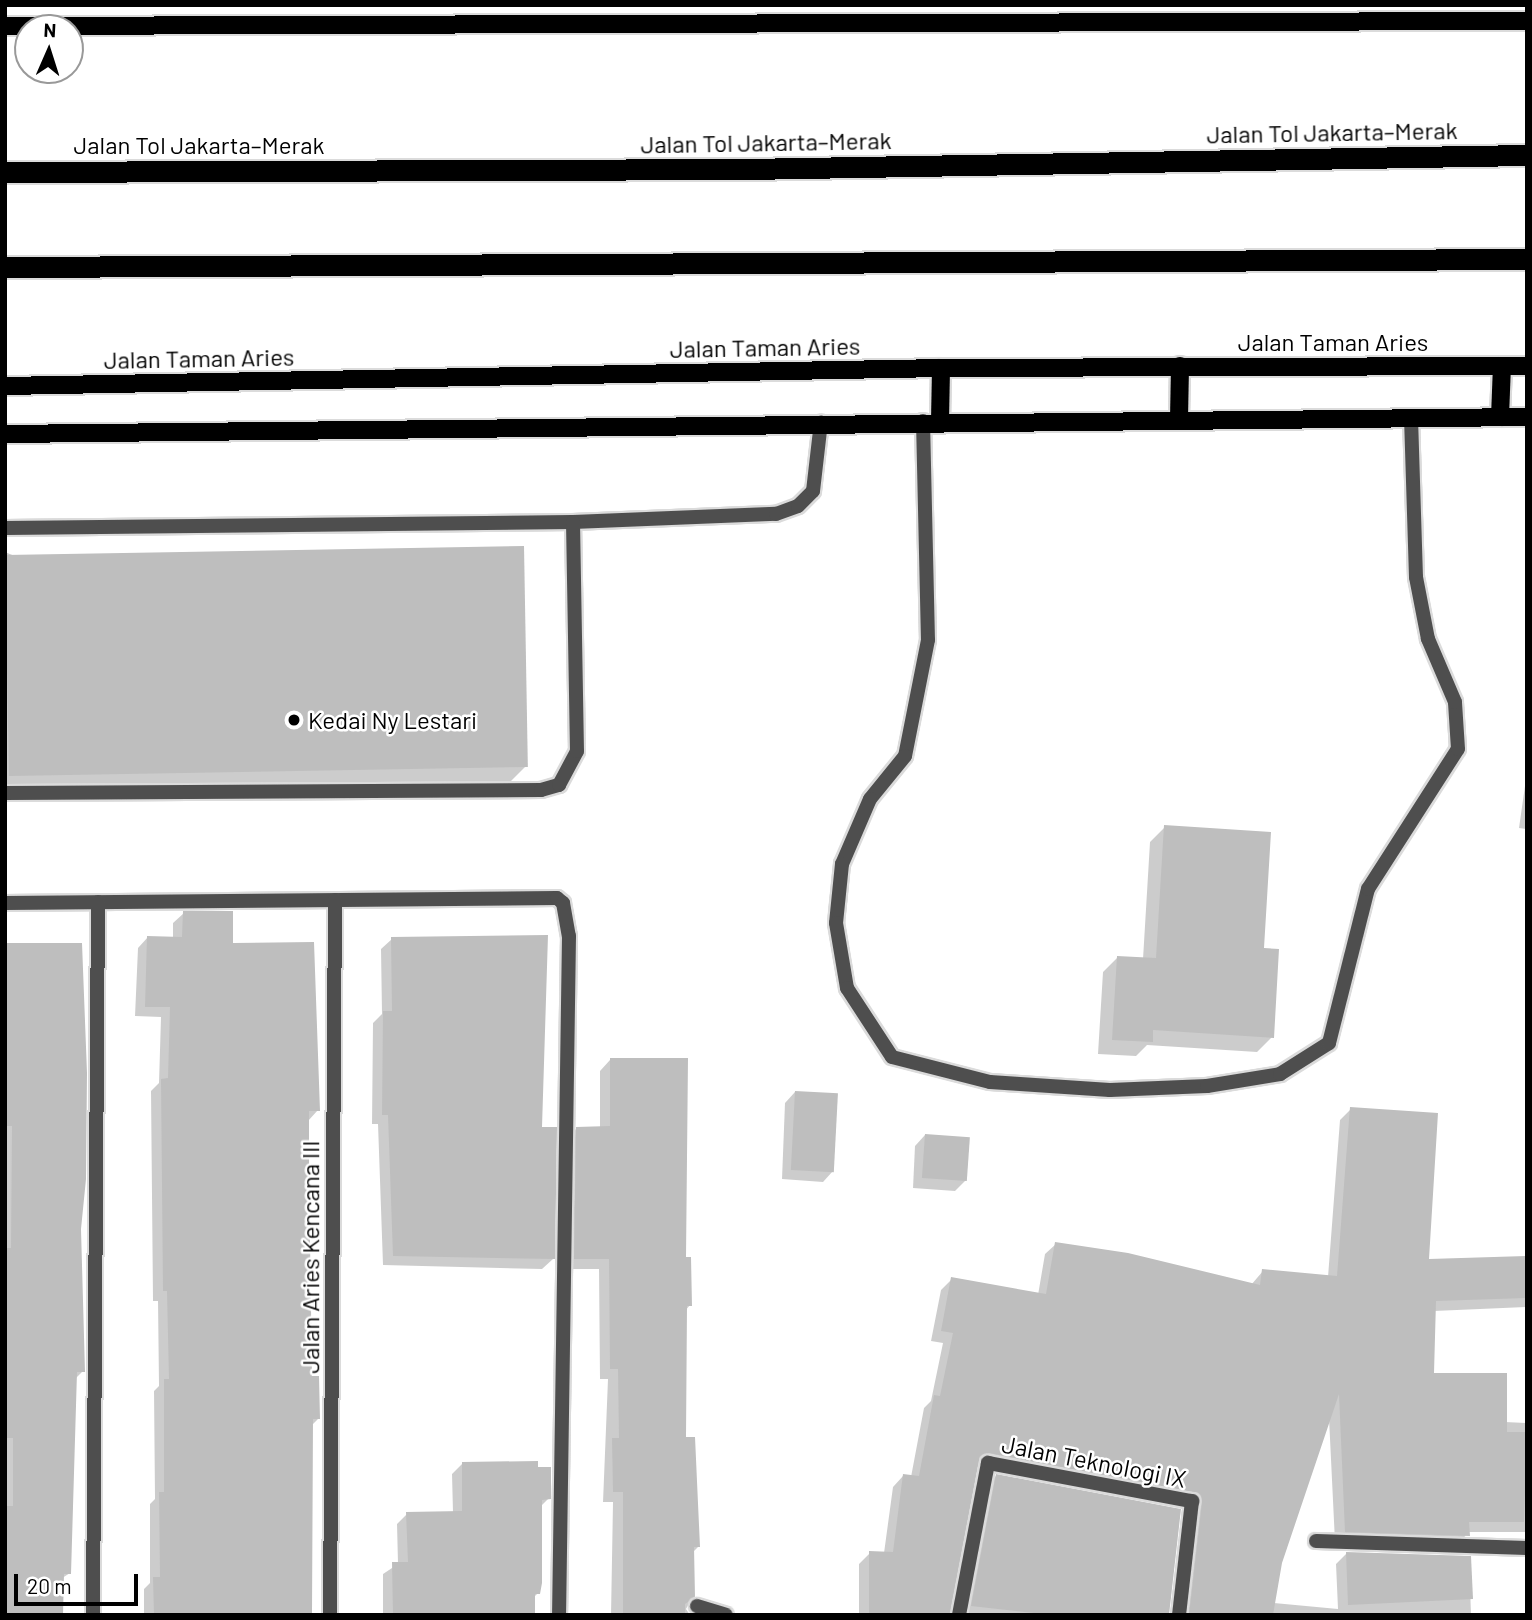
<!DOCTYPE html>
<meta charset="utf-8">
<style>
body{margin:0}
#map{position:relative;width:1532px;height:1620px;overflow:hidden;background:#fff;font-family:Barlow,sans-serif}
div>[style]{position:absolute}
.shadow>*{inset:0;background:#0003}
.building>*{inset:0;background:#bebebe;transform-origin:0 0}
.roads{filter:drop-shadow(2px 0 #dbdbdb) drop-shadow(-2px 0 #dbdbdb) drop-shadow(0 2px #dbdbdb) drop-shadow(0 -2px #dbdbdb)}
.service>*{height:14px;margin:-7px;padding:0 7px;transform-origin:7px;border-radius:7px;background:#4e4e4e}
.minor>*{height:14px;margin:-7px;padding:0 7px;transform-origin:7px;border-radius:7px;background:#4e4e4e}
.primary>*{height:18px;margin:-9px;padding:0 9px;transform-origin:9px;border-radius:9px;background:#000}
.motorway>*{height:21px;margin:-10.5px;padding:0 10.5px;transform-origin:10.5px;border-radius:10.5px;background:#000}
.dots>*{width:19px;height:19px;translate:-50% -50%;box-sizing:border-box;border:4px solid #fff;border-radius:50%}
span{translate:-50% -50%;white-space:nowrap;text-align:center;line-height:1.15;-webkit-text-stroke:5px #fff;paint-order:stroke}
.street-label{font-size:24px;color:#000}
.poi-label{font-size:24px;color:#000}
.left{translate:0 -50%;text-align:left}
.frame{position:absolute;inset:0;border:7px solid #000;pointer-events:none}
.north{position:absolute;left:14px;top:14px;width:70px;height:70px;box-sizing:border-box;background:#fff;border:2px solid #999;border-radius:50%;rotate:3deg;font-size:19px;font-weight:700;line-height:28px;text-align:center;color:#000}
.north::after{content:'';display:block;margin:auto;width:24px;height:32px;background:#000;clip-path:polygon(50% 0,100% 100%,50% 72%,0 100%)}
.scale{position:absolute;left:14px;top:1574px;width:124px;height:32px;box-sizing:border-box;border:4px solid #000;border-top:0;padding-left:9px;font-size:21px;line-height:24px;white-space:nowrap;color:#000;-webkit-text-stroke:5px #fff;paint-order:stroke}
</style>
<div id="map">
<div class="shadow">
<i style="clip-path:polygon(5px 552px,525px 767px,505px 787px,5px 789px)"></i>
<i style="clip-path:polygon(1527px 772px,1527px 829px,1519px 828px)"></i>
<i style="clip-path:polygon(1165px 827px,1262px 950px,1272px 1037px,1257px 1052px,1147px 1045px,1136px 1056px,1098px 1054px,1103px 972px,1118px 957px,1143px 959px,1150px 842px)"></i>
<i style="clip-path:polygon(184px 913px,231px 945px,318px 1110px,308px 1121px,311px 1377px,318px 1419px,312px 1425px,312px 1615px,144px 1615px,144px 1589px,150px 1583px,150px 1504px,155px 1499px,154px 1391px,159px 1386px,158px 1301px,153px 1301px,151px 1091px,159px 1083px,161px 1017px,135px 1016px,138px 948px,148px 937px,173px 938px,173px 923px)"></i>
<i style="clip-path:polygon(392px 939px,540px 1129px,553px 1259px,542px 1269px,383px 1265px,378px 1124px,372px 1124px,373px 1023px,382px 1014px,381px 949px)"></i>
<i style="clip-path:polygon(5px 945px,79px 1229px,83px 1371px,75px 1379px,70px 1573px,5px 1615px)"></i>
<i style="clip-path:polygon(610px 1060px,685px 1259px,690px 1305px,685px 1311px,684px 1439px,698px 1547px,693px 1552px,693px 1596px,686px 1609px,690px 1615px,611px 1615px,613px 1502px,603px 1502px,608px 1379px,600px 1379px,599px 1269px,564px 1269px,566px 1139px,577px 1128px,600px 1128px,600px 1071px)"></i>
<i style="clip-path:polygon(795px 1092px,833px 1171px,823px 1182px,782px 1179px,785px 1103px)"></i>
<i style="clip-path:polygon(1351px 1109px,1427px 1261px,1527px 1257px,1527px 1307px,1434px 1311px,1432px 1375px,1505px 1422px,1527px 1423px,1527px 1538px,1526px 1532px,1468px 1532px,1457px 1547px,1335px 1542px,1329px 1418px,1280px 1562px,1274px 1603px,1338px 1609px,1336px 1564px,1347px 1553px,1469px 1557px,1471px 1615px,1180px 1615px,1192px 1513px,1183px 1502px,976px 1465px,949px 1615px,859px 1615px,859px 1564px,870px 1553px,884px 1553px,893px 1487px,903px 1476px,911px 1477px,924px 1408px,931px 1401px,943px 1343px,931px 1341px,941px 1290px,952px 1279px,1038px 1295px,1045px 1254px,1056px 1244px,1251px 1285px,1263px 1271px,1328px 1277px,1340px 1120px)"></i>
<i style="clip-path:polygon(925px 1135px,966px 1180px,955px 1191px,913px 1188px,915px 1146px)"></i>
<i style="clip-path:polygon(463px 1463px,549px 1498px,540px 1507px,538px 1593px,533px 1598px,533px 1615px,383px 1615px,383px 1574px,398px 1564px,397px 1524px,407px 1514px,453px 1513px,452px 1474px)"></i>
<i style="clip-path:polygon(996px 1476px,1168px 1615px,961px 1615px,985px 1487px)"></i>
</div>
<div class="building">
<i style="left:524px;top:546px;width:221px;height:519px;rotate:89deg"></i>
<i style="clip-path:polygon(1164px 825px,1271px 832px,1264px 948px,1279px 949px,1274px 1038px,1153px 1030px,1153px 1042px,1112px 1040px,1117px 956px,1156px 958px)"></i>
<i style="clip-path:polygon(183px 911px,233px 911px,233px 943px,314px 942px,320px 1111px,309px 1111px,309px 1172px,312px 1376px,319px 1376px,320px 1419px,313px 1419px,312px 1615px,154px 1615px,153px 1577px,160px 1577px,159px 1492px,164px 1492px,164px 1379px,169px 1379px,167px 1291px,163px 1291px,161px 1079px,168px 1078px,170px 1007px,145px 1007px,147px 936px,182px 937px)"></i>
<i style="clip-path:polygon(548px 935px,542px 1127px,557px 1127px,555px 1259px,393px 1256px,388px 1115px,382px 1115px,383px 1011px,392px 1011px,391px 937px)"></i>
<i style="clip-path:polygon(5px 943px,82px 943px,87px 1073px,86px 1179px,81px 1229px,85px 1372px,77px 1372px,71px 1574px,64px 1574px,63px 1615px,5px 1615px,5px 1506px,13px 1506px,13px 1438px,5px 1438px,5px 1248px,11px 1248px,12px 1126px,5px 1126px)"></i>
<i style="clip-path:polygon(610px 1058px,688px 1058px,686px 1257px,691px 1257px,692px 1306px,687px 1306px,686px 1437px,695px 1437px,700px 1547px,694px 1547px,695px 1597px,685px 1604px,685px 1615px,623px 1615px,623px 1492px,613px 1492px,612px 1438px,619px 1438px,618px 1369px,610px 1369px,609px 1259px,574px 1259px,576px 1127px,610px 1126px)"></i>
<i style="left:795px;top:1091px;width:43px;height:79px;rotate:3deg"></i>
<i style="clip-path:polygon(1350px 1107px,1438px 1113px,1429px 1259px,1527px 1256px,1527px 1298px,1436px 1301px,1434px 1373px,1507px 1373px,1507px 1432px,1527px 1432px,1524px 1522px,1469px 1522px,1470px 1536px,1345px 1532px,1339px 1394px,1282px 1563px,1273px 1615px,1189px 1615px,1202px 1502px,1198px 1493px,989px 1453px,979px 1461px,950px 1615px,869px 1615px,869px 1551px,893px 1552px,903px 1474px,919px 1476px,934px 1395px,940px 1396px,953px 1333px,941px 1331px,951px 1277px,1046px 1294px,1055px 1242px,1128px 1253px,1260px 1285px,1262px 1269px,1337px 1276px)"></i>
<i style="left:925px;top:1134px;width:45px;height:44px;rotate:4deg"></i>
<i style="clip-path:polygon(538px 1461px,538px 1467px,551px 1467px,551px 1499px,542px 1500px,542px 1583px,540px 1594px,535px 1594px,535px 1615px,393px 1615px,392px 1562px,408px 1562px,406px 1512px,462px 1511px,462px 1462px)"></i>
<i style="clip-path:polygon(996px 1474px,1181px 1509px,1169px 1615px,1052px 1615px,971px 1606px)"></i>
<i style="clip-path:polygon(1346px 1552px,1471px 1556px,1473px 1599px,1348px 1605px)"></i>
</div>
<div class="roads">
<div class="service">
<i style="left:923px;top:421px;width:219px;rotate:88.7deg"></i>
<i style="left:928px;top:640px;width:118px;rotate:101.2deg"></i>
<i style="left:905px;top:756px;width:55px;rotate:129.1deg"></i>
<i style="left:870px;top:799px;width:71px;rotate:113.3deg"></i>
<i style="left:842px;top:864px;width:59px;rotate:95.8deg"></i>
<i style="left:836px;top:923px;width:66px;rotate:80.4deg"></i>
<i style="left:847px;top:988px;width:82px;rotate:56.9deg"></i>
<i style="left:892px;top:1057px;width:101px;rotate:14.3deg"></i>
<i style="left:990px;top:1082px;width:120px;rotate:3.8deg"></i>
<i style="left:1110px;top:1090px;width:97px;rotate:-2.4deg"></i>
<i style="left:1207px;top:1086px;width:74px;rotate:-9.3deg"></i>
<i style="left:1280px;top:1074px;width:58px;rotate:-32.3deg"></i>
<i style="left:1329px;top:1043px;width:159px;rotate:-75.8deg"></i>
<i style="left:1368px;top:889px;width:166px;rotate:-57.3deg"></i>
<i style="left:1458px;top:749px;width:47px;rotate:-93.7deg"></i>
<i style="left:1455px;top:702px;width:69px;rotate:-113.2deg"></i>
<i style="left:1428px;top:639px;width:63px;rotate:-101deg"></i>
<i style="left:1416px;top:577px;width:159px;rotate:-91.8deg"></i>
<i style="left:5px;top:528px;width:568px;rotate:-0.61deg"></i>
<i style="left:573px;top:522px;width:203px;rotate:-2.3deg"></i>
<i style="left:776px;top:514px;width:23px;rotate:-20deg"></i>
<i style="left:798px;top:506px;width:21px;rotate:-45deg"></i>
<i style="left:813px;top:491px;width:69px;rotate:-83.4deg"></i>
<i style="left:5px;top:793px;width:536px;rotate:-0.32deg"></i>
<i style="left:541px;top:790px;width:19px;rotate:-16deg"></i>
<i style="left:559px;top:785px;width:38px;rotate:-62deg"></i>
<i style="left:577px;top:751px;width:229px;rotate:-91deg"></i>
</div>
<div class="minor">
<i style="left:5px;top:903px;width:552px;rotate:-0.52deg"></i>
<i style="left:557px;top:898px;width:8px;rotate:40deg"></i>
<i style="left:563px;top:903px;width:34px;rotate:80deg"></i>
<i style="left:569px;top:936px;width:679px;rotate:90.84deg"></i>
<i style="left:1316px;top:1541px;width:211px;rotate:1.9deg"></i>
<i style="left:697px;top:1606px;width:30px;rotate:17deg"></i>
<i style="left:93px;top:1615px;width:713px;rotate:-89.6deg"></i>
<i style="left:330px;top:1615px;width:715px;rotate:-89.6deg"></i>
<i style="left:959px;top:1615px;width:155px;rotate:-79.2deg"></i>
<i style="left:988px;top:1463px;width:208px;rotate:10.6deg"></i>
<i style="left:1192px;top:1501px;width:115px;rotate:96.5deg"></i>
</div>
<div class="primary">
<i style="left:5px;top:26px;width:1522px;rotate:-0.19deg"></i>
<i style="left:5px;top:386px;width:936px;rotate:-1.1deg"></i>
<i style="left:941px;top:368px;width:586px;rotate:-0.2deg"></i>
<i style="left:1500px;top:417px;width:51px;rotate:-87.8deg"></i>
<i style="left:1179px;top:419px;width:53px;rotate:-88.9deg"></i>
<i style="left:940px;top:421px;width:53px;rotate:-88.9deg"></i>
<i style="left:5px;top:434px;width:1522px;rotate:-0.64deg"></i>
</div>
<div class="motorway">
<i style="left:5px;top:172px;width:742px;rotate:-0.23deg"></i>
<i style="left:747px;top:169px;width:780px;rotate:-1.03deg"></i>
<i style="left:5px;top:267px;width:1522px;rotate:-0.3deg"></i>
</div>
</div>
<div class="dots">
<i style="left:294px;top:720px;background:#000"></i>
</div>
<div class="street-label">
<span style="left:1332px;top:132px;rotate:-1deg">Jalan Tol Jakarta–Merak</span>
<span style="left:766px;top:142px;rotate:-1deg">Jalan Tol Jakarta–Merak</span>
<span style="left:199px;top:145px">Jalan Tol Jakarta–Merak</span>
<span style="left:1333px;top:342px">Jalan Taman Aries</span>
<span style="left:765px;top:347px;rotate:-1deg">Jalan Taman Aries</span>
<span style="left:199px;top:358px;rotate:-1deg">Jalan Taman Aries</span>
<span style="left:310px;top:1257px;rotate:-90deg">Jalan Aries Kencana III</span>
<span style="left:1094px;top:1461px;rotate:11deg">Jalan Teknologi IX</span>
</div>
<div class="poi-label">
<span class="left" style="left:308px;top:720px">Kedai Ny Lestari</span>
</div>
<div class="frame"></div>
<div class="north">N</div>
<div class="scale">20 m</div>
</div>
